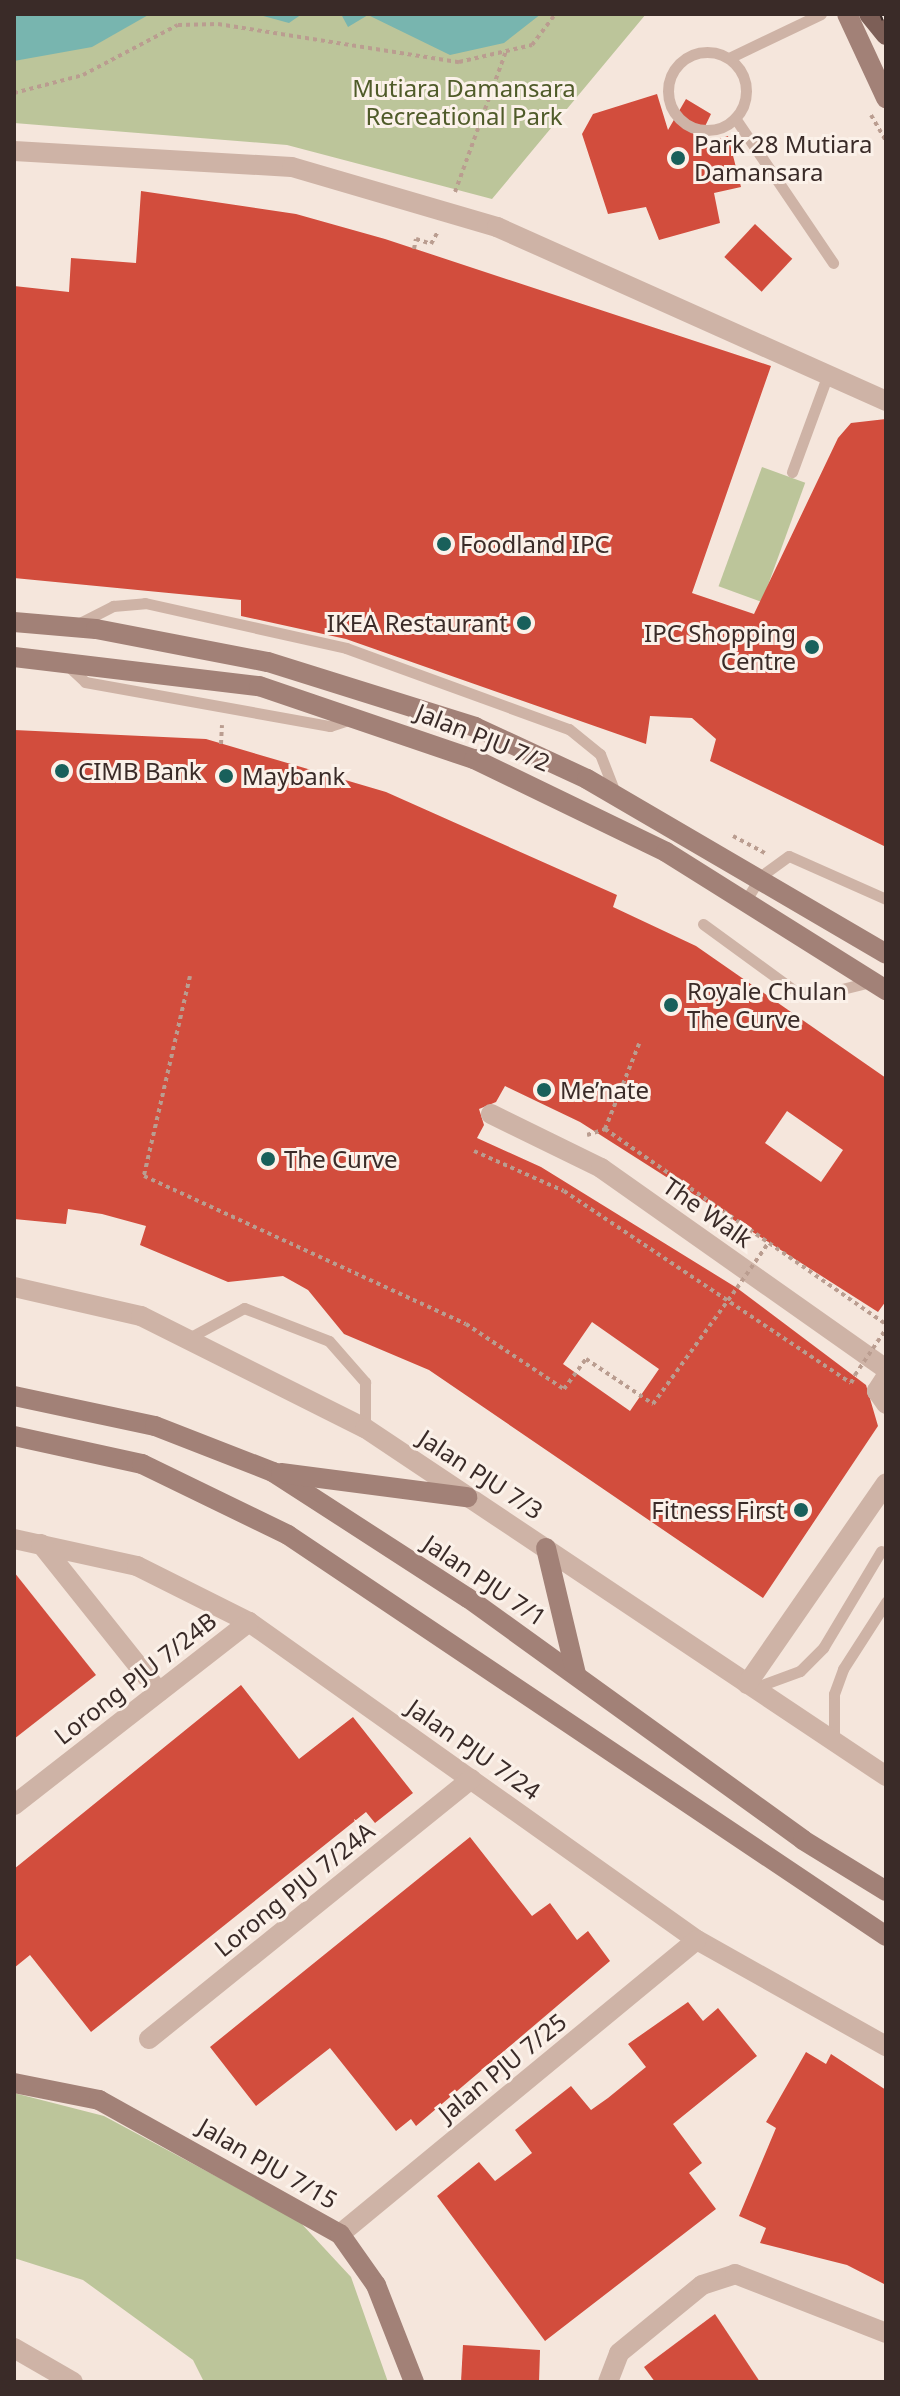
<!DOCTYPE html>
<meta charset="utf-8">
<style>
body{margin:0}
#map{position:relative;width:900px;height:2396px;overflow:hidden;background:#f5e6dc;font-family:"Noto Sans",sans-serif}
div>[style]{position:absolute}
.green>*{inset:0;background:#bcc59a;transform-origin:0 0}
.water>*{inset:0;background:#78b5af}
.building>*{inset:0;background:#d24d3d;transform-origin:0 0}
.path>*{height:4px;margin-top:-2px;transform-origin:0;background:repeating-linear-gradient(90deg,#ba9d90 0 4px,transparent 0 8px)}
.lane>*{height:11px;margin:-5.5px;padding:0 5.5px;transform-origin:5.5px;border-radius:5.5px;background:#ceb3a6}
.lane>.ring{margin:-5.5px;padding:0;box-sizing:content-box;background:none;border:11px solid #ceb3a6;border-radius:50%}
.street>*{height:20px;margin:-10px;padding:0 10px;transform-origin:10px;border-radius:10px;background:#ceb3a6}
.secondary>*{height:20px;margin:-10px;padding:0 10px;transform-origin:10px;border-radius:10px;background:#a28177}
.primary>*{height:20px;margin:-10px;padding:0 10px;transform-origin:10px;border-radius:10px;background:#7d5f57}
.rail>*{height:9px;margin-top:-4.5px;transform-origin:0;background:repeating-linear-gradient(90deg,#fbf1e9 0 18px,#3a2b28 0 36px);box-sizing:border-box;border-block:2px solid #3a2b28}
.path-bridge>*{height:4px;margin-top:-2px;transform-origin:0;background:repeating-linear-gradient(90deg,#ba9d90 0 4px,transparent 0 8px)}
.dots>*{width:22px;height:22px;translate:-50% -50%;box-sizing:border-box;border:4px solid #fbf1e9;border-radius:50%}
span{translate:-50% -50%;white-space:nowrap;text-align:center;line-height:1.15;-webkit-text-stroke:6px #fbf1e9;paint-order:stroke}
.park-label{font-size:24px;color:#4f5b29}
.poi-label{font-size:24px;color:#3a2b28}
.left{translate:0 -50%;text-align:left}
.right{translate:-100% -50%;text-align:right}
.street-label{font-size:24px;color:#3a2b28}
.frame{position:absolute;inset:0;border:16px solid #3a2b28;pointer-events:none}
</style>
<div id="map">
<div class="green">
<i style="clip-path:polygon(14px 14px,646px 14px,492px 199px,287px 145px,14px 123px)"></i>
<i style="left:762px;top:467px;width:46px;height:127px;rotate:20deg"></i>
<i style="clip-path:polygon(14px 2093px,104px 2116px,299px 2221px,351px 2277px,388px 2382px,204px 2382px,193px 2360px,83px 2280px,14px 2258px)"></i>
</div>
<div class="water">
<i style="clip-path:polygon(14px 14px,150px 14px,92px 47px,14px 61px)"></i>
<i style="clip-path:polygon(256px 14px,302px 14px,289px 23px)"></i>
<i style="clip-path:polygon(341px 14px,541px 14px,504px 43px,450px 55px,368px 15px,348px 27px)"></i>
</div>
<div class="building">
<i style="clip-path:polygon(657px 94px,668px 130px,686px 99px,711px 114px,695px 147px,728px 136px,741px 187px,714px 193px,720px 223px,659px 240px,646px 207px,608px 214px,582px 134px,593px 114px)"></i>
<i style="clip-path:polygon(141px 191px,296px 214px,385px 239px,771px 366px,692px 593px,754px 614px,838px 438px,851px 423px,886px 419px,886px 847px,710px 761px,716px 739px,692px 718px,650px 716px,646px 744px,346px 639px,241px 616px,241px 600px,14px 578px,14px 286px,69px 292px,71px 258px,136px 263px)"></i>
<i style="left:755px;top:224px;width:51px;height:45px;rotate:43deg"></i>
<i style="clip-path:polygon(evenodd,14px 730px,206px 739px,386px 792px,617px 895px,613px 907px,696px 946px,886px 1078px,886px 1301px,878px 1312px,580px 1122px,505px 1086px,496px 1102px,479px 1109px,484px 1125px,477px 1138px,541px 1167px,737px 1288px,866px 1385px,878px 1426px,763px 1598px,429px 1370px,344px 1334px,308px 1290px,283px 1276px,228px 1282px,140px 1245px,146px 1226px,102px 1214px,68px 1209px,66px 1224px,14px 1219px,14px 730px,787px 1111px,843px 1150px,821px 1182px,765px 1143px,787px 1111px,14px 730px,592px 1322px,659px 1369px,630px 1411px,563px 1364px,592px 1322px)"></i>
<i style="clip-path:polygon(14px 1572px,96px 1675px,14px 1739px)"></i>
<i style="clip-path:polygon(241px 1685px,299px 1759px,353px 1717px,413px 1793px,375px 1823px,366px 1812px,91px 2032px,30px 1955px,14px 1968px,14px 1869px)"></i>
<i style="clip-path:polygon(470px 1837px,532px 1916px,550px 1903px,577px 1940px,588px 1931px,610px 1961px,416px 2126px,411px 2119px,396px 2131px,330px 2048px,256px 2106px,210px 2047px)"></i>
<i style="clip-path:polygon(688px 2002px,703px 2021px,718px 2008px,757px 2056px,673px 2124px,702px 2163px,689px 2173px,716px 2209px,545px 2341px,437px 2196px,479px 2162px,495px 2181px,532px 2153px,515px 2130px,571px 2086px,591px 2110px,608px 2098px,646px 2067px,628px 2044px)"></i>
<i style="clip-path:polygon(806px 2052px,826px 2064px,831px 2054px,886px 2090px,886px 2285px,847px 2265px,760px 2243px,766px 2228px,739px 2216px,776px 2128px,766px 2122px)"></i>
<i style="clip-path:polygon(715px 2314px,760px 2382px,655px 2382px,644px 2367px)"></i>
<i style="clip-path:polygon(463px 2345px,540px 2350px,539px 2382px,461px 2382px)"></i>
</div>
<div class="path">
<i style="left:14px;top:93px;width:71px;rotate:-14.6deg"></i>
<i style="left:83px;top:75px;width:107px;rotate:-27.8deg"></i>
<i style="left:178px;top:25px;width:40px;rotate:-1.4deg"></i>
<i style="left:218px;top:24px;width:244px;rotate:9deg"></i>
<i style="left:459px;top:62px;width:75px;rotate:-13.1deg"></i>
<i style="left:532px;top:45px;width:39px;rotate:-53deg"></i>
<i style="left:871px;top:115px;width:30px;rotate:60deg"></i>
<i style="left:455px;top:192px;width:150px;rotate:-70.1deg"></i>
<i style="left:414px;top:249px;width:10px;rotate:-79deg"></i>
<i style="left:416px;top:239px;width:16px;rotate:18deg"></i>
<i style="left:431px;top:244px;width:13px;rotate:-61deg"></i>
<i style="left:221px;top:744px;width:19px;rotate:-87deg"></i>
<i style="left:733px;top:836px;width:36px;rotate:28deg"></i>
<i style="left:190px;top:976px;width:205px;rotate:103deg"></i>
<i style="left:144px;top:1176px;width:354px;rotate:24.7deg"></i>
<i style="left:466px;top:1324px;width:118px;rotate:33.6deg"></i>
<i style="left:564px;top:1389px;width:37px;rotate:-54deg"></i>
<i style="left:586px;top:1359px;width:81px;rotate:33.9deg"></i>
<i style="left:653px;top:1404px;width:143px;rotate:-54.1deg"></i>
<i style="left:605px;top:1129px;width:92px;rotate:-68.2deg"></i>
<i style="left:587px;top:1135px;width:19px;rotate:-18deg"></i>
<i style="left:605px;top:1129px;width:342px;rotate:34.8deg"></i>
<i style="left:474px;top:1151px;width:98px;rotate:24deg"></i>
<i style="left:564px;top:1191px;width:345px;rotate:33.8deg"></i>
<i style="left:851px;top:1383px;width:9px;rotate:-63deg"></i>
</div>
<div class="lane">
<i class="ring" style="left:668px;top:52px;width:67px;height:67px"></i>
<i style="left:729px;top:58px;width:102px;rotate:-25.6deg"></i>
<i style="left:735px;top:118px;width:175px;rotate:55.9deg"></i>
<i style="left:792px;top:472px;width:101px;rotate:-69.8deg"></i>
<i style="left:76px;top:625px;width:42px;rotate:-27.2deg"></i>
<i style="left:113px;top:606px;width:32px;rotate:-5deg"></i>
<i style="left:145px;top:603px;width:206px;rotate:12.6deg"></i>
<i style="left:346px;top:648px;width:237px;rotate:20deg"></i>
<i style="left:569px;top:729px;width:40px;rotate:39deg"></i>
<i style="left:600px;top:754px;width:44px;rotate:68.7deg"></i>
<i style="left:66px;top:664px;width:26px;rotate:43deg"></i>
<i style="left:85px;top:682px;width:249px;rotate:10.2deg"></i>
<i style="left:330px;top:726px;width:23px;rotate:-18deg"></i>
<i style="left:746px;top:900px;width:28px;rotate:-58deg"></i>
<i style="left:761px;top:876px;width:34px;rotate:-36deg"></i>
<i style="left:789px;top:856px;width:106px;rotate:23.9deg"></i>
<i style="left:703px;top:924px;width:114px;rotate:36.1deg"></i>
<i style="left:795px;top:991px;width:27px;rotate:6deg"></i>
<i style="left:822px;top:994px;width:49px;rotate:-14deg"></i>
<i style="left:187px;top:1339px;width:65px;rotate:-28.5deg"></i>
<i style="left:244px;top:1308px;width:91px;rotate:21.2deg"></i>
<i style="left:329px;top:1341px;width:55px;rotate:48.7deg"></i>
<i style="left:365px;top:1382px;width:46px;rotate:90deg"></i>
<i style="left:754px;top:1688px;width:49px;rotate:-20.3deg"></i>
<i style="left:800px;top:1671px;width:33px;rotate:-45deg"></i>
<i style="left:823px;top:1648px;width:113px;rotate:-59.1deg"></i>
<i style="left:834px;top:1742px;width:48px;rotate:-90deg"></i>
<i style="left:834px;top:1694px;width:27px;rotate:-70deg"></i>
<i style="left:843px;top:1669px;width:80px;rotate:-57.3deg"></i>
</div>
<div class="street">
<i style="left:14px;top:151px;width:278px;rotate:3.3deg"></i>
<i style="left:292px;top:167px;width:214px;rotate:16.3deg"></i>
<i style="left:497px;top:227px;width:426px;rotate:24.1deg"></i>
<i style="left:491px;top:1114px;width:123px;rotate:26.1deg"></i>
<i style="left:601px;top:1168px;width:349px;rotate:35.2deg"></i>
<i style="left:14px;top:1287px;width:130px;rotate:12.9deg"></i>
<i style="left:141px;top:1316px;width:250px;rotate:26.6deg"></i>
<i style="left:365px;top:1428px;width:627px;rotate:33.74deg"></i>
<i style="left:886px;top:1377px;width:17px;rotate:123deg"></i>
<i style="left:877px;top:1391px;width:16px;rotate:55deg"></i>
<i style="left:14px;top:1539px;width:126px;rotate:12.4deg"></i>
<i style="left:137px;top:1566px;width:125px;rotate:26.6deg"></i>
<i style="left:249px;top:1622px;width:549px;rotate:35.37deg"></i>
<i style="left:697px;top:1940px;width:217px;rotate:29.3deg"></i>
<i style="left:41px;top:1544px;width:189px;rotate:51.4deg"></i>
<i style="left:747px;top:1684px;width:244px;rotate:-55.3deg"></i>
<i style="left:14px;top:1805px;width:298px;rotate:-37.9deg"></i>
<i style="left:149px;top:2039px;width:414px;rotate:-38.9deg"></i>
<i style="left:340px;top:2234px;width:462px;rotate:-39.5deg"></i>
<i style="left:14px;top:2348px;width:68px;rotate:30deg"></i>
<i style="left:608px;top:2382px;width:31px;rotate:-69deg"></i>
<i style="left:619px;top:2353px;width:107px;rotate:-39.3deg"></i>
<i style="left:702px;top:2285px;width:35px;rotate:-18deg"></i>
<i style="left:735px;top:2274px;width:162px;rotate:21.3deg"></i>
</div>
<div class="secondary">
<i style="left:847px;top:14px;width:93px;rotate:65.1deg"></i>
<i style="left:14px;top:622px;width:82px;rotate:4.9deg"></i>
<i style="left:96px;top:629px;width:175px;rotate:10.9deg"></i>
<i style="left:268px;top:662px;width:217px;rotate:17.4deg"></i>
<i style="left:475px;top:727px;width:123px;rotate:24.9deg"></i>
<i style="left:587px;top:779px;width:346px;rotate:30.3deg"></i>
<i style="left:14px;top:657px;width:247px;rotate:6.8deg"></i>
<i style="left:259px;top:686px;width:227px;rotate:18.8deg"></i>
<i style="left:474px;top:759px;width:213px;rotate:25.8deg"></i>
<i style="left:666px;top:852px;width:260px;rotate:32.1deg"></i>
<i style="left:14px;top:1396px;width:144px;rotate:12deg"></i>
<i style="left:155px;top:1426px;width:127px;rotate:21.3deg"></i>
<i style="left:273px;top:1472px;width:232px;rotate:32.9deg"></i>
<i style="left:468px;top:1598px;width:413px;rotate:35.8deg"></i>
<i style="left:803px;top:1840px;width:97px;rotate:31.6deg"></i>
<i style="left:14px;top:1436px;width:131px;rotate:12.3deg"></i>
<i style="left:142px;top:1464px;width:162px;rotate:25.9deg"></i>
<i style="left:288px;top:1535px;width:720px;rotate:33.84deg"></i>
<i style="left:281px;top:1473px;width:188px;rotate:7.4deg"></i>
<i style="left:546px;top:1548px;width:130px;rotate:76.6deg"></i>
<i style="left:14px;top:2083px;width:87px;rotate:11.3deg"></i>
<i style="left:99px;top:2100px;width:276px;rotate:29.1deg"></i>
<i style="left:340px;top:2234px;width:62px;rotate:54.8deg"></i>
<i style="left:376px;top:2285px;width:104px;rotate:68.6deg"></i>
</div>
<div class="primary">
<i style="left:869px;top:14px;width:27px;rotate:51deg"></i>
</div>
<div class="rail">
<i style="left:884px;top:14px;width:5px;rotate:68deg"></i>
</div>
<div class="path-bridge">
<i style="left:737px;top:1288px;width:56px;rotate:-55.2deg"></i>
<i style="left:855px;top:1375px;width:55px;rotate:-56deg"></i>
</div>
<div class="dots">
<i style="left:678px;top:158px;background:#19605b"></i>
<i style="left:444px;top:544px;background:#19605b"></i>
<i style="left:524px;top:623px;background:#19605b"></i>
<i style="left:812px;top:647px;background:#19605b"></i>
<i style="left:62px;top:771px;background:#19605b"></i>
<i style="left:226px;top:776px;background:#19605b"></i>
<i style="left:671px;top:1005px;background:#19605b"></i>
<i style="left:544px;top:1090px;background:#19605b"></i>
<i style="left:268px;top:1159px;background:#19605b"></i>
<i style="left:801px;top:1510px;background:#19605b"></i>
</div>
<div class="park-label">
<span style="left:464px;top:102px">Mutiara Damansara<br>Recreational Park</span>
</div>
<div class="poi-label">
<span class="left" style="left:694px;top:158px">Park 28 Mutiara<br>Damansara</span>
<span class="left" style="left:460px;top:544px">Foodland IPC</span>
<span class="right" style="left:508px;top:623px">IKEA Restaurant</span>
<span class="right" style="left:796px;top:647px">IPC Shopping<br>Centre</span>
<span class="left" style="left:78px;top:771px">CIMB Bank</span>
<span class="left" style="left:242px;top:776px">Maybank</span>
<span class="left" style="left:687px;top:1005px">Royale Chulan<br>The Curve</span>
<span class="left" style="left:560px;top:1090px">Me’nate</span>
<span class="left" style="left:284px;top:1159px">The Curve</span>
<span class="right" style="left:785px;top:1510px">Fitness First</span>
</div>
<div class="street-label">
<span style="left:483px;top:737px;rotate:22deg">Jalan PJU 7/2</span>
<span style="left:708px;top:1212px;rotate:35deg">The Walk</span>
<span style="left:481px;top:1474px;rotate:33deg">Jalan PJU 7/3</span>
<span style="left:485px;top:1580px;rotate:34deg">Jalan PJU 7/1</span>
<span style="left:135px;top:1678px;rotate:-38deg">Lorong PJU 7/24B</span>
<span style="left:474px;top:1749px;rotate:35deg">Jalan PJU 7/24</span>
<span style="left:294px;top:1889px;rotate:-39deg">Lorong PJU 7/24A</span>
<span style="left:502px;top:2067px;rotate:-39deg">Jalan PJU 7/25</span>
<span style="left:268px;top:2163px;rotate:30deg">Jalan PJU 7/15</span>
</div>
<div class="frame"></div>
</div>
